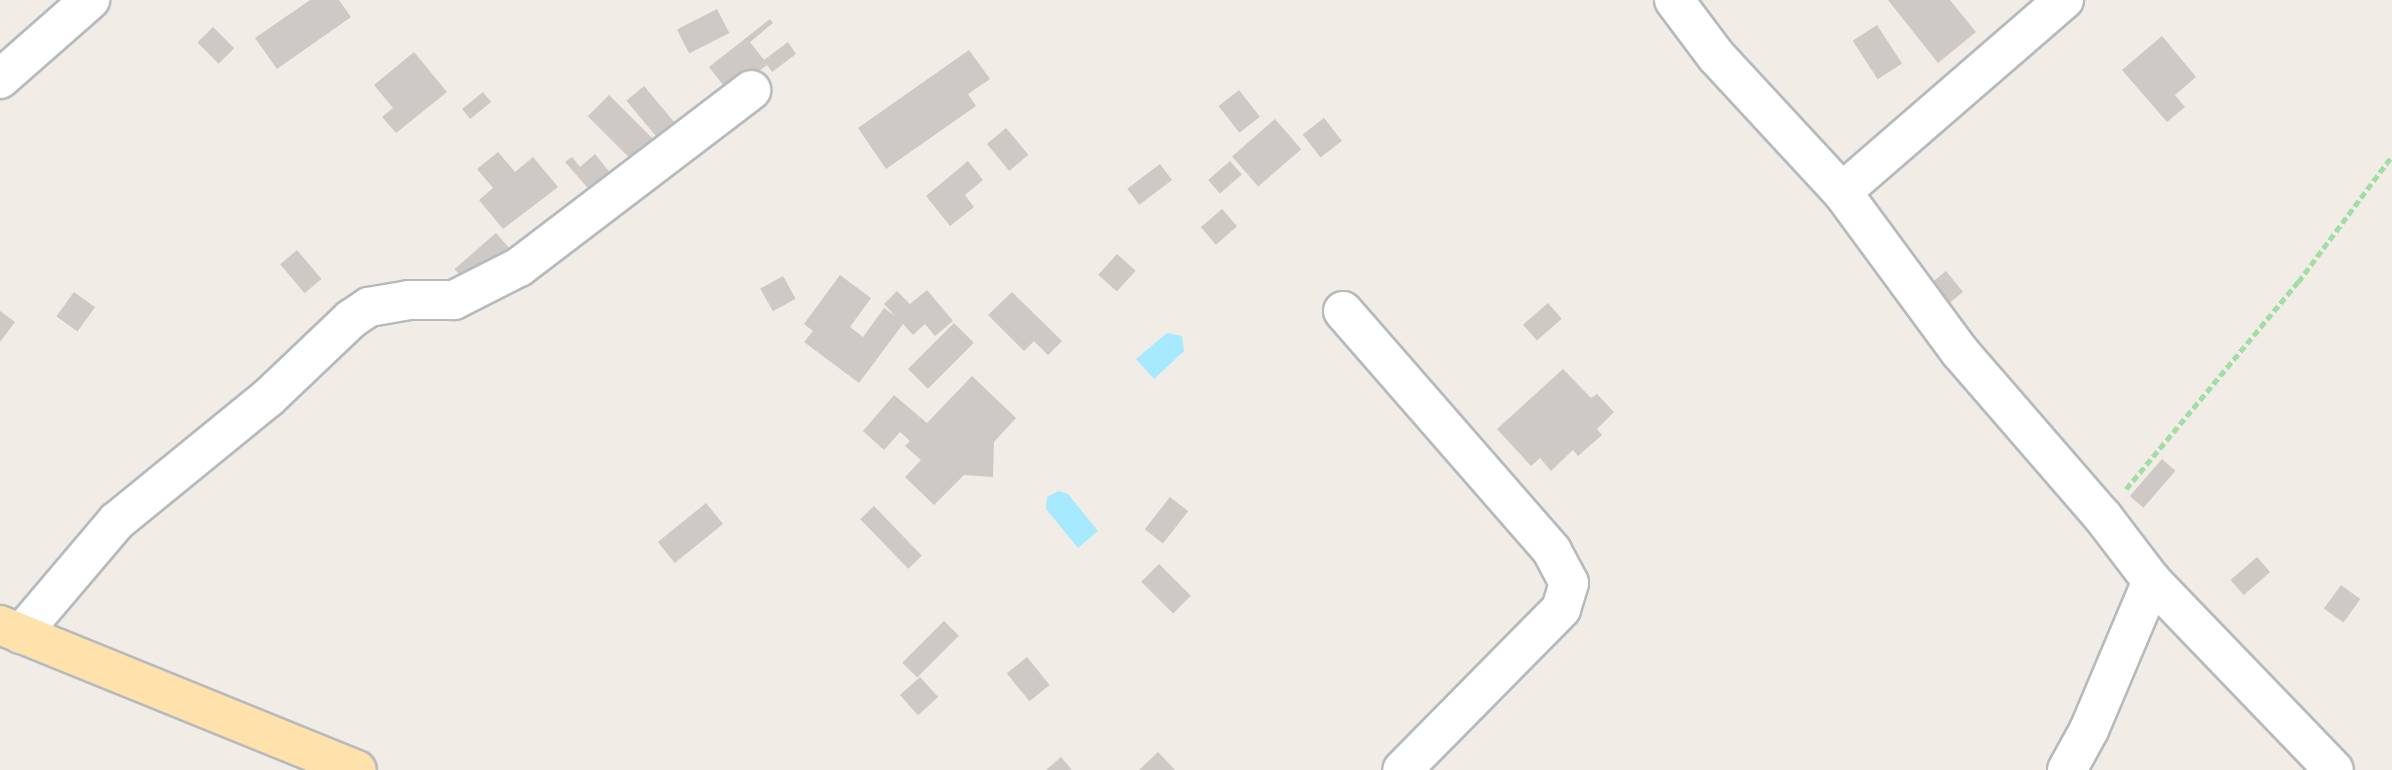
<!DOCTYPE html>
<style>
body{margin:0}
#map{position:relative;width:2392px;height:770px;overflow:hidden;background:#f1ece5;font-family:"Work Sans",sans-serif}
div>[style]{position:absolute}
.water>*{inset:0;background:#a7eaff}
.building>*{inset:0;background:#cec9c4;transform-origin:0 0}
.path>*{height:4.5px;margin-top:-2.25px;transform-origin:0;background:repeating-linear-gradient(90deg,#a1dea5 0 7px,transparent 0 10.5px)}
.roads{filter:drop-shadow(2px 0 #b6babd) drop-shadow(-2px 0 #b6babd) drop-shadow(0 2px #b6babd) drop-shadow(0 -2px #b6babd)}
.minor>*{height:38px;margin:-19px;padding:0 19px;transform-origin:19px;border-radius:19px;background:#fff}
.major>*{height:38px;margin:-19px;padding:0 19px;transform-origin:19px;border-radius:19px;background:#ffe1ac}
span{translate:-50% -50%;white-space:nowrap;text-align:center;line-height:1.15;-webkit-text-stroke:7px #fff;paint-order:stroke}
</style>
<div id="map">
<div class="water">
<i style="clip-path:polygon(1167px 333px,1182px 336px,1184px 351px,1154px 379px,1136px 359px)"></i>
<i style="clip-path:polygon(1059px 491px,1068px 494px,1098px 531px,1078px 548px,1046px 509px,1047px 497px)"></i>
</div>
<div class="building">
<i style="clip-path:polygon(310px 0,339px 0,351px 17px,277px 69px,255px 38px)"></i>
<i style="clip-path:polygon(1888px 0,1950px 0,1976px 32px,1938px 63px)"></i>
<i style="left:717px;top:9px;width:27px;height:45px;rotate:63deg"></i>
<i style="clip-path:polygon(770px 19px,773px 23px,750px 42px,764px 60px,788px 42px,796px 54px,772px 72px,767px 65px,730px 94px,709px 67px)"></i>
<i style="left:1877px;top:25px;width:46px;height:29px;rotate:57deg"></i>
<i style="left:213px;top:27px;width:30px;height:22px;rotate:45deg"></i>
<i style="clip-path:polygon(2162px 36px,2196px 77px,2175px 95px,2185px 107px,2167px 122px,2122px 70px)"></i>
<i style="clip-path:polygon(969px 50px,990px 79px,968px 94px,976px 106px,886px 169px,858px 128px)"></i>
<i style="clip-path:polygon(414px 52px,447px 92px,396px 133px,382px 117px,393px 108px,374px 85px)"></i>
<i style="left:644px;top:86px;width:55px;height:23px;rotate:50deg"></i>
<i style="left:1239px;top:90px;width:34px;height:26px;rotate:52deg"></i>
<i style="left:483px;top:92px;width:13px;height:27px;rotate:51deg"></i>
<i style="left:609px;top:95px;width:68px;height:30px;rotate:45deg"></i>
<i style="left:1324px;top:118px;width:29px;height:27px;rotate:52deg"></i>
<i style="left:1275px;top:119px;width:40px;height:57px;rotate:49deg"></i>
<i style="left:1006px;top:128px;width:35px;height:25px;rotate:50deg"></i>
<i style="clip-path:polygon(498px 152px,515px 172px,533px 157px,558px 187px,503px 229px,479px 200px,493px 188px,477px 169px)"></i>
<i style="clip-path:polygon(595px 154px,619px 184px,593px 194px,565px 162px,572px 157px,580px 167px)"></i>
<i style="clip-path:polygon(968px 161px,983px 180px,965px 195px,974px 207px,950px 226px,926px 196px)"></i>
<i style="left:1230px;top:161px;width:18px;height:29px;rotate:49deg"></i>
<i style="left:1160px;top:164px;width:20px;height:41px;rotate:53deg"></i>
<i style="left:1222px;top:209px;width:23px;height:28px;rotate:49deg"></i>
<i style="left:496px;top:233px;width:28px;height:55px;rotate:49deg"></i>
<i style="left:297px;top:250px;width:38px;height:22px;rotate:50deg"></i>
<i style="left:1117px;top:254px;width:25px;height:28px;rotate:42deg"></i>
<i style="left:1946px;top:271px;width:27px;height:24px;rotate:51deg"></i>
<i style="clip-path:polygon(840px 275px,871px 298px,850px 327px,863px 337px,884px 308px,895px 316px,884px 304px,897px 291px,910px 304px,927px 290px,953px 321px,935px 336px,925px 324px,913px 335px,903px 324px,859px 383px,804px 342px,813px 331px,804px 324px)"></i>
<i style="left:783px;top:276px;width:26px;height:26px;rotate:61deg"></i>
<i style="left:74px;top:292px;width:26px;height:30px;rotate:36deg"></i>
<i style="clip-path:polygon(1012px 292px,1062px 341px,1048px 355px,1034px 341px,1024px 351px,988px 315px)"></i>
<i style="left:1548px;top:303px;width:21px;height:33px;rotate:49deg"></i>
<i style="clip-path:polygon(0 311px,15px 322px,0 342px)"></i>
<i style="left:954px;top:323px;width:28px;height:65px;rotate:45deg"></i>
<i style="clip-path:polygon(1563px 369px,1591px 398px,1597px 394px,1614px 412px,1597px 429px,1602px 435px,1578px 456px,1573px 450px,1551px 471px,1540px 458px,1531px 466px,1497px 429px)"></i>
<i style="clip-path:polygon(972px 376px,1016px 418px,994px 442px,993px 477px,964px 475px,934px 505px,905px 477px,921px 460px,905px 446px,910px 441px,900px 432px,884px 450px,863px 431px,894px 395px,927px 423px)"></i>
<i style="left:2162px;top:459px;width:18px;height:49px;rotate:41deg"></i>
<i style="left:1170px;top:497px;width:23px;height:41px;rotate:38deg"></i>
<i style="left:706px;top:503px;width:27px;height:62px;rotate:51deg"></i>
<i style="left:874px;top:506px;width:69px;height:19px;rotate:46deg"></i>
<i style="left:2257px;top:557px;width:20px;height:35px;rotate:49deg"></i>
<i style="left:1159px;top:564px;width:45px;height:25px;rotate:45deg"></i>
<i style="left:2341px;top:585px;width:24px;height:29px;rotate:36deg"></i>
<i style="left:944px;top:621px;width:21px;height:59px;rotate:45deg"></i>
<i style="left:1027px;top:657px;width:36px;height:26px;rotate:51deg"></i>
<i style="left:920px;top:677px;width:27px;height:27px;rotate:48deg"></i>
<i style="clip-path:polygon(1158px 752px,1175px 770px,1139px 770px)"></i>
<i style="clip-path:polygon(1061px 757px,1072px 770px,1046px 770px)"></i>
</div>
<div class="path">
<i style="left:2126px;top:489px;width:269px;rotate:-50.3deg"></i>
<i style="left:2298px;top:282px;width:157px;rotate:-53.3deg"></i>
</div>
<div class="roads">
<div class="minor">
<i style="left:1674px;top:0;width:70px;rotate:53.1deg"></i>
<i style="left:1716px;top:56px;width:185px;rotate:47.2deg"></i>
<i style="left:1842px;top:192px;width:199px;rotate:53.6deg"></i>
<i style="left:1960px;top:352px;width:218px;rotate:49.1deg"></i>
<i style="left:2103px;top:517px;width:81px;rotate:52.6deg"></i>
<i style="left:2152px;top:581px;width:262px;rotate:46.1deg"></i>
<i style="left:0;top:79px;width:120px;rotate:-41.3deg"></i>
<i style="left:1842px;top:192px;width:294px;rotate:-40.9deg"></i>
<i style="left:1343px;top:311px;width:318px;rotate:48.9deg"></i>
<i style="left:1552px;top:551px;width:36px;rotate:62deg"></i>
<i style="left:1569px;top:583px;width:27px;rotate:107deg"></i>
<i style="left:1561px;top:609px;width:226px;rotate:134.6deg"></i>
<i style="left:21px;top:634px;width:148px;rotate:-49.7deg"></i>
<i style="left:117px;top:521px;width:195px;rotate:-39.2deg"></i>
<i style="left:268px;top:398px;width:115px;rotate:-43.6deg"></i>
<i style="left:351px;top:319px;width:22px;rotate:-34deg"></i>
<i style="left:369px;top:307px;width:41px;rotate:-9.9deg"></i>
<i style="left:409px;top:300px;width:45px"></i>
<i style="left:454px;top:300px;width:73px;rotate:-26.9deg"></i>
<i style="left:519px;top:267px;width:292px;rotate:-37.3deg"></i>
<i style="left:2067px;top:770px;width:46px;rotate:-61.2deg"></i>
<i style="left:2089px;top:730px;width:162px;rotate:-67.1deg"></i>
</div>
<div class="major">
<i style="left:0;top:625px;width:385px;rotate:22.1deg"></i>
</div>
</div>
</div>
